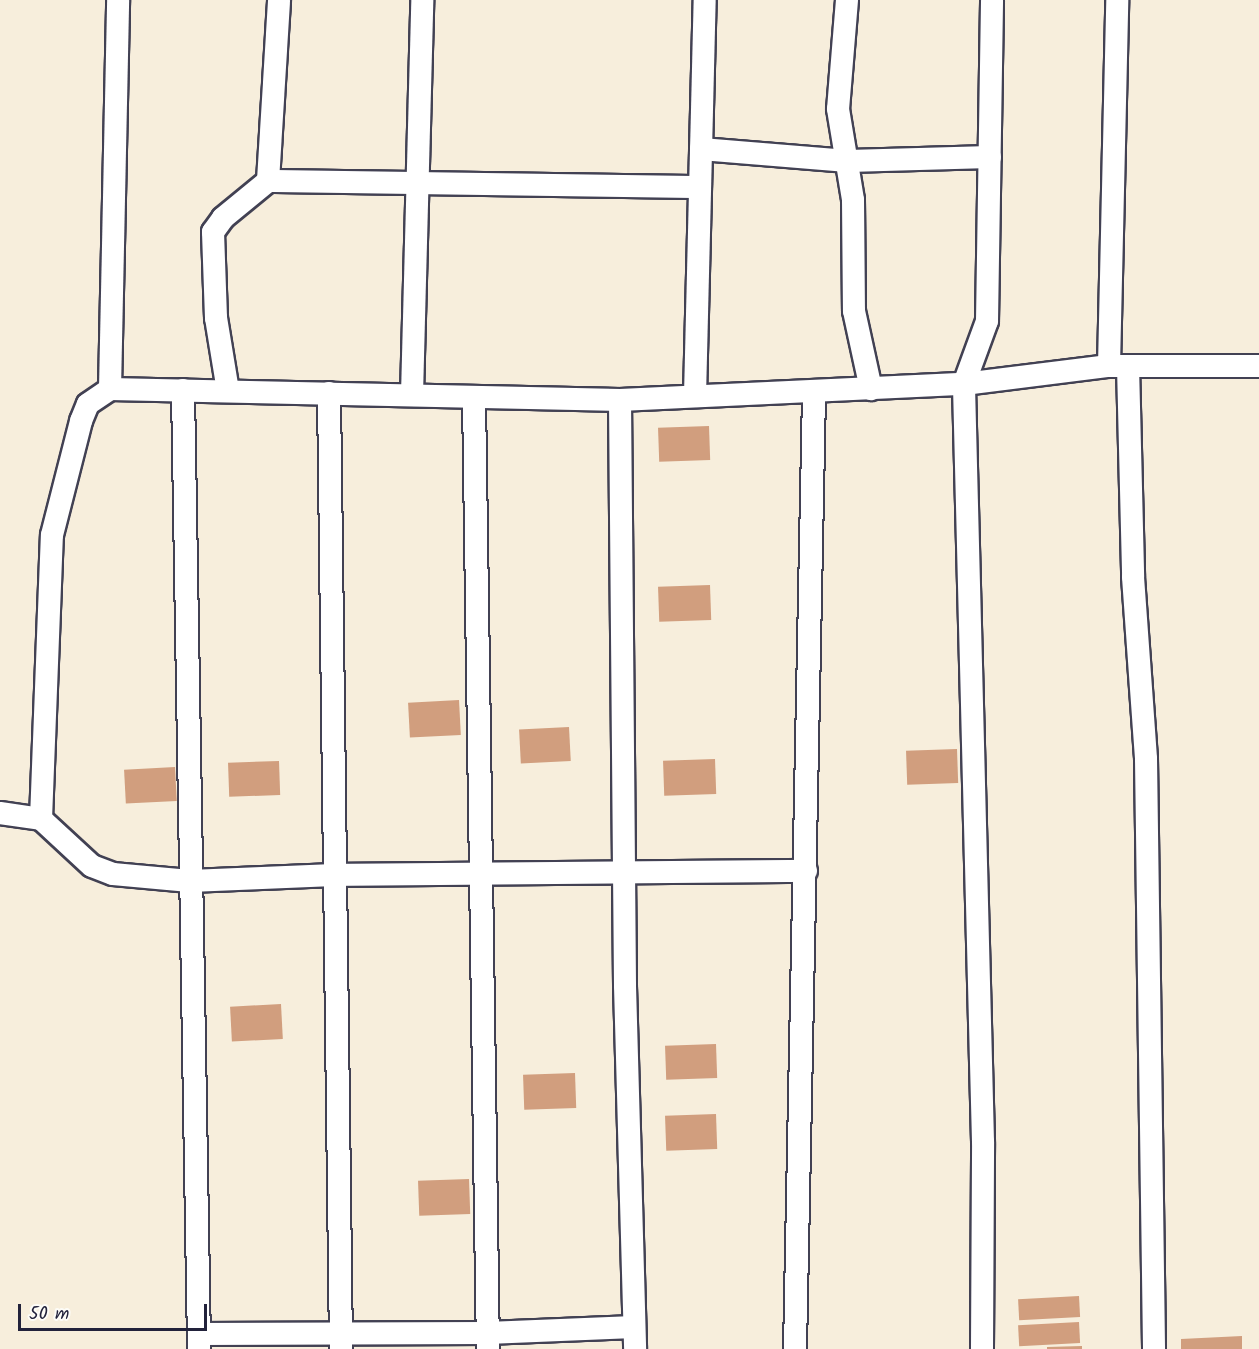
<!DOCTYPE html>
<style>
body{margin:0}
#map{position:relative;width:1259px;height:1349px;overflow:hidden;background:#f7eedc;font-family:Kalam,sans-serif}
div>[style]{position:absolute}
.building>*{inset:0;background:#d19e7e;transform-origin:0 0}
.roads{filter:drop-shadow(2px 0 #424153) drop-shadow(-2px 0 #424153) drop-shadow(0 2px #424153) drop-shadow(0 -2px #424153)}
.minor>*{height:22px;margin:-11px;padding:0 11px;transform-origin:11px;border-radius:11px;background:#fff}
span{translate:-50% -50%;white-space:nowrap;text-align:center;line-height:1.15;-webkit-text-stroke:4.5px #fdfcf7;paint-order:stroke}
.scale{position:absolute;left:18px;top:1304px;width:189px;height:27px;box-sizing:border-box;border:3px solid #22223b;border-top:0;padding-left:8px;font-size:18px;line-height:21px;white-space:nowrap;color:#22223b;-webkit-text-stroke:4px #fdfcf7;paint-order:stroke}
</style>
<div id="map">
<div class="building">
<i style="left:709px;top:426px;width:34px;height:51px;rotate:88deg"></i>
<i style="left:710px;top:585px;width:35px;height:52px;rotate:88deg"></i>
<i style="left:459px;top:700px;width:35px;height:51px;rotate:87deg"></i>
<i style="left:569px;top:727px;width:34px;height:50px;rotate:87deg"></i>
<i style="left:957px;top:749px;width:34px;height:51px;rotate:88deg"></i>
<i style="left:715px;top:759px;width:35px;height:52px;rotate:88deg"></i>
<i style="left:279px;top:761px;width:34px;height:51px;rotate:88deg"></i>
<i style="left:175px;top:767px;width:34px;height:51px;rotate:87deg"></i>
<i style="left:281px;top:1004px;width:35px;height:51px;rotate:87deg"></i>
<i style="left:716px;top:1044px;width:34px;height:51px;rotate:88deg"></i>
<i style="left:575px;top:1073px;width:35px;height:52px;rotate:88deg"></i>
<i style="left:716px;top:1114px;width:35px;height:51px;rotate:88deg"></i>
<i style="left:469px;top:1179px;width:35px;height:51px;rotate:88deg"></i>
<i style="left:1079px;top:1296px;width:21px;height:61px;rotate:87deg"></i>
<i style="left:1079px;top:1322px;width:21px;height:61px;rotate:87deg"></i>
<i style="clip-path:polygon(1242px 1336px,1242px 1349px,1181px 1349px,1181px 1339px)"></i>
<i style="clip-path:polygon(1082px 1346px,1082px 1349px,1047px 1349px,1047px 1347px)"></i>
</div>
<div class="roads">
<div class="minor">
<i style="left:847px;top:0;width:109px;rotate:94.7deg"></i>
<i style="left:838px;top:109px;width:92px;rotate:80.6deg"></i>
<i style="left:853px;top:200px;width:111px;rotate:89.5deg"></i>
<i style="left:854px;top:311px;width:80px;rotate:77.7deg"></i>
<i style="left:701px;top:149px;width:147px;rotate:4.7deg"></i>
<i style="left:848px;top:161px;width:142px;rotate:-1.6deg"></i>
<i style="left:268px;top:181px;width:181px;rotate:-86.5deg"></i>
<i style="left:1109px;top:366px;width:366px;rotate:-88.7deg"></i>
<i style="left:1128px;top:366px;width:211px;rotate:88.6deg"></i>
<i style="left:1133px;top:577px;width:182px;rotate:85.9deg"></i>
<i style="left:1146px;top:759px;width:590px;rotate:89.22deg"></i>
<i style="left:110px;top:389px;width:389px;rotate:-88.8deg"></i>
<i style="left:183px;top:390px;width:959px;rotate:89.04deg"></i>
<i style="left:228px;top:391px;width:74px;rotate:-99.3deg"></i>
<i style="left:216px;top:318px;width:86px;rotate:-92deg"></i>
<i style="left:213px;top:232px;width:17px;rotate:-54deg"></i>
<i style="left:223px;top:218px;width:58px;rotate:-39.4deg"></i>
<i style="left:268px;top:181px;width:432px;rotate:0.8deg"></i>
<i style="left:329px;top:393px;width:956px;rotate:89.28deg"></i>
<i style="left:412px;top:395px;width:395px;rotate:-88.5deg"></i>
<i style="left:695px;top:396px;width:396px;rotate:-88.6deg"></i>
<i style="left:474px;top:397px;width:952px;rotate:89.16deg"></i>
<i style="left:620px;top:400px;width:586px;rotate:89.51deg"></i>
<i style="left:625px;top:986px;width:363px;rotate:88.4deg"></i>
<i style="left:0;top:813px;width:41px;rotate:8.3deg"></i>
<i style="left:41px;top:819px;width:69px;rotate:42.7deg"></i>
<i style="left:92px;top:866px;width:22px;rotate:21deg"></i>
<i style="left:113px;top:874px;width:77px;rotate:5.2deg"></i>
<i style="left:190px;top:881px;width:144px;rotate:-2.4deg"></i>
<i style="left:334px;top:875px;width:472px;rotate:-0.5deg"></i>
<i style="left:41px;top:819px;width:284px;rotate:-87.8deg"></i>
<i style="left:52px;top:535px;width:118px;rotate:-75.7deg"></i>
<i style="left:81px;top:421px;width:18px;rotate:-68deg"></i>
<i style="left:88px;top:404px;width:27px;rotate:-34deg"></i>
<i style="left:110px;top:389px;width:510px;rotate:1.24deg"></i>
<i style="left:620px;top:400px;width:344px;rotate:-2.7deg"></i>
<i style="left:964px;top:384px;width:146px;rotate:-7.1deg"></i>
<i style="left:1109px;top:366px;width:150px"></i>
<i style="left:199px;top:1334px;width:288px;rotate:-0.2deg"></i>
<i style="left:487px;top:1333px;width:147px;rotate:-2.3deg"></i>
<i style="left:795px;top:1349px;width:957px;rotate:-88.86deg"></i>
<i style="left:982px;top:1349px;width:207px;rotate:-89.7deg"></i>
<i style="left:983px;top:1142px;width:758px;rotate:-91.44deg"></i>
<i style="left:964px;top:384px;width:67px;rotate:-69.9deg"></i>
<i style="left:987px;top:321px;width:321px;rotate:-89.1deg"></i>
</div>
</div>
<div class="scale">50 m</div>
</div>
